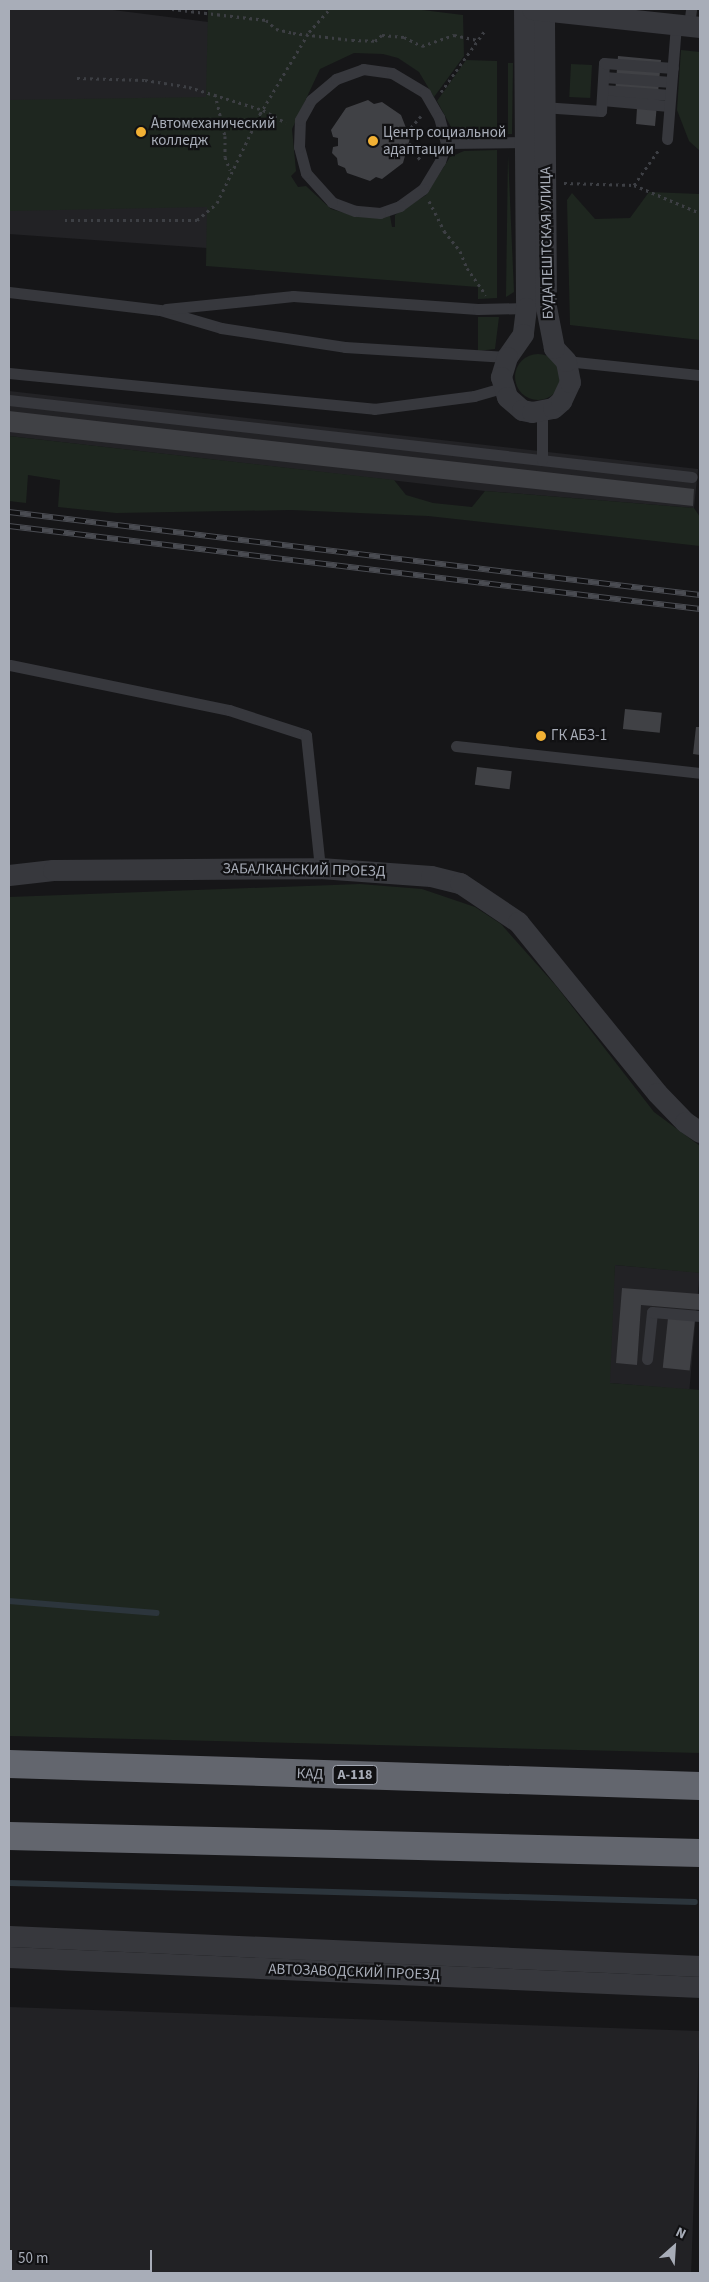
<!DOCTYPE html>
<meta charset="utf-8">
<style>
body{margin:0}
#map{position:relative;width:709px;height:2282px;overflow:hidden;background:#161618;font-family:"Source Sans 3",sans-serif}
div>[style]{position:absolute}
.built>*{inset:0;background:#222225;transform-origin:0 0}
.green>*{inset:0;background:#1e261f;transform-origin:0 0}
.round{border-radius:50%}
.stream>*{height:5.5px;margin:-2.75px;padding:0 2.75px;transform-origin:2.75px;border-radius:2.75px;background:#2c353c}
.building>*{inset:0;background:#404145;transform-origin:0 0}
.path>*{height:3px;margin-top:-1.5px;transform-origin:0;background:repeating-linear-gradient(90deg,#3d3f44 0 2.5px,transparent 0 6.5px)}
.lane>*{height:11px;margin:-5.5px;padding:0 5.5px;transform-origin:5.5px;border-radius:5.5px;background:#37383d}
.street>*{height:21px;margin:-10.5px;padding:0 10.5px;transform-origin:10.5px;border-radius:10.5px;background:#37383d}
.highway>*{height:28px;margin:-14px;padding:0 14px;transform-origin:14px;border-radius:14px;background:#63666e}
.rail>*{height:5.5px;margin-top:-2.75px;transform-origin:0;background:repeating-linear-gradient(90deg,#111113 0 11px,#4a4c52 0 22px);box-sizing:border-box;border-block:1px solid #4a4c52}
.dots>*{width:14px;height:14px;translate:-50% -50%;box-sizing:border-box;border:2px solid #111113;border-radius:50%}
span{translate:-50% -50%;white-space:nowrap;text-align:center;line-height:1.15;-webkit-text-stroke:4.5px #111113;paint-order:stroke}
.shield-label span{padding:1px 4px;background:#111113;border:1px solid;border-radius:4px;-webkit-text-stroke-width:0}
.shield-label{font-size:14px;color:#a8adb8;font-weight:700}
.poi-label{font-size:15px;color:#a8adb8}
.left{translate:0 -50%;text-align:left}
.street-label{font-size:15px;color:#a8adb8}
.frame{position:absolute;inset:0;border:10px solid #a8adb8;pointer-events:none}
.north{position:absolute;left:649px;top:2222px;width:50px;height:50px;-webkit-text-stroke:4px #111113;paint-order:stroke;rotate:26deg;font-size:14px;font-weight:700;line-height:20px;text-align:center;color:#a8adb8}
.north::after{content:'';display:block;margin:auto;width:18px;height:22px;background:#a8adb8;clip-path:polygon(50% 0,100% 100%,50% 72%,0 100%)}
.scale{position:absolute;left:10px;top:2250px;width:142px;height:22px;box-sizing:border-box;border:2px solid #a8adb8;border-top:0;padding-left:6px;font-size:15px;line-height:18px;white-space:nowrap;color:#a8adb8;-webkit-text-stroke:4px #111113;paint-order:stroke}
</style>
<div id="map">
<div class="built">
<i style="clip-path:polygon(9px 9px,105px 9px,271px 30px,277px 253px,9px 234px)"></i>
<i style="clip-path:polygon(9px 391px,698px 469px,694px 508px,485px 491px,9px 436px)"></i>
<i style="left:615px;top:1265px;width:85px;height:118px;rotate:5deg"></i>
<i style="left:9px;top:2007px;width:691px;height:266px;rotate:2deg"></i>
</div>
<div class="green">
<i style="clip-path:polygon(208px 9px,414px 9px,463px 15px,464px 56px,434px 97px,419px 72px,398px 58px,383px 54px,354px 53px,320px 69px,292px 129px,296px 171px,291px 176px,298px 187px,306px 186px,331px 209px,359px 217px,390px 216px,392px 227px,395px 227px,395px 215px,426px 195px,450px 157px,464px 151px,497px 150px,497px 298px,478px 299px,478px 287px,206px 266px,207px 207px,9px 211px,9px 100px,206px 97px)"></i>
<i style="clip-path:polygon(681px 50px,700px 52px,700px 151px,689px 141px,677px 110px)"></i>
<i style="clip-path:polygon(466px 60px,497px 61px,497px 135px,458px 132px,451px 127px,437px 101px)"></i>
<i style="clip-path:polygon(508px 63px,513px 63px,512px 134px,508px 134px)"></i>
<i style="left:571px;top:64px;width:21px;height:33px;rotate:3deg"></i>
<i style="clip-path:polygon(508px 154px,514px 292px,506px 297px)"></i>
<i style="clip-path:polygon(649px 192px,700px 194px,700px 340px,570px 325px,567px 200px,572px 193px,595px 219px,630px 218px)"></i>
<i style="clip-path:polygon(478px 317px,499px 317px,495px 349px,478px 351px)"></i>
<i class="round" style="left:515px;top:354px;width:46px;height:46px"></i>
<i style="clip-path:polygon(9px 436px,394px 480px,406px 495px,433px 503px,472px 507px,485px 491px,694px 508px,700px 517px,700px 546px,428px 516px,291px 510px,116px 513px,58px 507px,60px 480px,28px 475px,26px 503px,9px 501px)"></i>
<i style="clip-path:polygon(360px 884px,422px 889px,475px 907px,501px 924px,557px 987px,654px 1112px,700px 1146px,700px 1273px,615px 1265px,610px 1383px,700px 1390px,700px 1753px,9px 1736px,9px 897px)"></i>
</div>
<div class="stream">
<i style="left:9px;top:1601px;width:148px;rotate:4.6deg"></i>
<i style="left:9px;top:1883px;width:686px;rotate:1.59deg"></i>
</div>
<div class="building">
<i style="clip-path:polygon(618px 56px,661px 60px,655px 126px,636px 124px,637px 108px,614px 106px)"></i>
<i style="clip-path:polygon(368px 100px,374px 104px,382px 102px,401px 115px,410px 138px,403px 163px,382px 179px,376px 177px,370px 181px,347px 173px,345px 168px,338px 165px,337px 158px,332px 153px,333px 147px,338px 146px,338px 138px,333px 137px,331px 130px,346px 108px)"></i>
<i style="clip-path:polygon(9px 411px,694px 489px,693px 506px,9px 432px)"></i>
<i style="left:625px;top:709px;width:37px;height:20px;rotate:6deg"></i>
<i style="clip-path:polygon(696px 727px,700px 727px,700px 755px,693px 754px)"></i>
<i style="left:477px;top:767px;width:35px;height:18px;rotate:7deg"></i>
<i style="clip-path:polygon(622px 1288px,700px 1294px,700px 1310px,641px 1305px,637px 1365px,616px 1363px)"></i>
<i style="left:668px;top:1318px;width:27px;height:50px;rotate:6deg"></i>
</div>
<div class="path">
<i style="left:172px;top:9px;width:95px;rotate:6.7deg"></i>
<i style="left:266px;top:20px;width:13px;rotate:42deg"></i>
<i style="left:276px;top:29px;width:17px;rotate:13deg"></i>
<i style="left:293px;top:33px;width:59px;rotate:6.8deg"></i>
<i style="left:352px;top:40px;width:23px;rotate:2deg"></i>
<i style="left:375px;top:41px;width:9px;rotate:-41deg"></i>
<i style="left:382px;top:35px;width:22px;rotate:5deg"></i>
<i style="left:404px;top:37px;width:20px;rotate:27deg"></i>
<i style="left:422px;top:46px;width:34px;rotate:-19deg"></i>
<i style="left:454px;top:35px;width:25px;rotate:12deg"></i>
<i style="left:77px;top:78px;width:68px;rotate:1.7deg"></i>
<i style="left:145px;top:80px;width:45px;rotate:9deg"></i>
<i style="left:189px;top:87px;width:77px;rotate:17.3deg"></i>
<i style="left:263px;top:110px;width:26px;rotate:29deg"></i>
<i style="left:441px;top:92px;width:77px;rotate:-54.5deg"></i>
<i style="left:215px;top:94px;width:43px;rotate:76.6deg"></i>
<i style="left:225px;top:136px;width:21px;rotate:90deg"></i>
<i style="left:225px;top:157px;width:14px;rotate:69deg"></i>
<i style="left:421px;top:116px;width:18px;rotate:131deg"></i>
<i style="left:409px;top:130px;width:17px;rotate:87deg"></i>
<i style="left:410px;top:147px;width:19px;rotate:51deg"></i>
<i style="left:564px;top:183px;width:70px;rotate:1.6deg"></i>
<i style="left:634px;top:185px;width:72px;rotate:23deg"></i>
<i style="left:634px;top:185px;width:42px;rotate:-54.8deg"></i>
<i style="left:429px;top:201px;width:34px;rotate:63deg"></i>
<i style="left:444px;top:231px;width:26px;rotate:51deg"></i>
<i style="left:460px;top:251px;width:18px;rotate:68deg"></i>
<i style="left:467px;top:268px;width:33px;rotate:55deg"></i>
<i style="left:65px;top:220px;width:132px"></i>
<i style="left:197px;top:220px;width:26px;rotate:-40deg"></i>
<i style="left:217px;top:203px;width:99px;rotate:-64.2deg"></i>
<i style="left:260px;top:114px;width:96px;rotate:-59.1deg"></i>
<i style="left:309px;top:32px;width:31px;rotate:-48deg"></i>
</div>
<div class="lane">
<i style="left:689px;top:26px;width:17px;rotate:-83deg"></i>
<i style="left:363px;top:69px;width:29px;rotate:8deg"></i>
<i style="left:392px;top:73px;width:39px;rotate:31deg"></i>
<i style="left:425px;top:93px;width:28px;rotate:60deg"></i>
<i style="left:439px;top:117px;width:27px;rotate:75deg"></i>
<i style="left:446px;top:143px;width:19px;rotate:108deg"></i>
<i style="left:440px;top:161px;width:33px;rotate:121deg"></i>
<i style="left:423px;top:189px;width:29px;rotate:144deg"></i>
<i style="left:400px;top:206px;width:21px;rotate:161deg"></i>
<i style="left:380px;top:213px;width:25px;rotate:-175deg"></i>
<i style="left:355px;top:211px;width:25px;rotate:-159deg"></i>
<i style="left:332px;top:202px;width:39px;rotate:-132deg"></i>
<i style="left:306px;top:173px;width:27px;rotate:-105deg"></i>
<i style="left:299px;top:147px;width:27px;rotate:-88deg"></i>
<i style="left:300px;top:120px;width:23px;rotate:-61deg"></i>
<i style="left:311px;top:100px;width:33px;rotate:-40deg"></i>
<i style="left:336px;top:79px;width:29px;rotate:-20deg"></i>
<i style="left:604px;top:77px;width:67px;rotate:4.3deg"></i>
<i style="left:603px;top:90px;width:67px;rotate:4.3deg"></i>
<i style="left:602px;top:100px;width:67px;rotate:5.1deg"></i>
<i style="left:542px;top:107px;width:59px;rotate:3.9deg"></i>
<i style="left:601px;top:111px;width:48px;rotate:-86.4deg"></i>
<i style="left:604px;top:63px;width:69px;rotate:4.1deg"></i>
<i style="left:667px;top:139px;width:114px;rotate:-85.5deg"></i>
<i style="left:446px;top:143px;width:83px;rotate:-0.7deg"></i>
<i style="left:9px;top:292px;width:152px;rotate:6.8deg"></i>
<i style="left:160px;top:310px;width:64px;rotate:16.4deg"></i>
<i style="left:221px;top:328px;width:125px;rotate:8.7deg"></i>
<i style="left:345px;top:347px;width:162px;rotate:3.5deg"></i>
<i style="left:166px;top:309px;width:128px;rotate:-5.8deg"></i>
<i style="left:293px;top:296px;width:185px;rotate:4deg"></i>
<i style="left:478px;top:309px;width:48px;rotate:-1.2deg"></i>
<i style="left:566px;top:361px;width:135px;rotate:6deg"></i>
<i style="left:9px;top:373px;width:367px;rotate:5.6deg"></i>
<i style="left:374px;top:409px;width:101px;rotate:-7.4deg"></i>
<i style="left:474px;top:396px;width:29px;rotate:-16deg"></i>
<i style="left:9px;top:400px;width:687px;rotate:6.43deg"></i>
<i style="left:542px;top:460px;width:48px;rotate:-90deg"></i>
<i style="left:10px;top:665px;width:224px;rotate:11.6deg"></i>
<i style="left:229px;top:710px;width:81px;rotate:18deg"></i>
<i style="left:306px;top:735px;width:134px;rotate:84deg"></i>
<i style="left:456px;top:746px;width:245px;rotate:6.3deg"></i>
<i style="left:647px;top:1359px;width:47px;rotate:-83.9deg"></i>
<i style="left:652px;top:1312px;width:48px;rotate:4.8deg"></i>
</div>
<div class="street">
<i style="left:524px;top:9px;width:299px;rotate:89.6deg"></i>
<i style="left:526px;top:308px;width:26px;rotate:97deg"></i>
<i style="left:523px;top:334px;width:28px;rotate:125deg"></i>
<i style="left:507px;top:357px;width:21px;rotate:107deg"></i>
<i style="left:501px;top:377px;width:21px;rotate:73deg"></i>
<i style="left:507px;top:397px;width:20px;rotate:41deg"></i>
<i style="left:522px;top:410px;width:10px;rotate:11deg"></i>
<i style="left:532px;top:412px;width:21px;rotate:-11deg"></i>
<i style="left:553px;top:408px;width:11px;rotate:-41deg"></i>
<i style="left:561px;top:401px;width:21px;rotate:-65deg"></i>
<i style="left:570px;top:382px;width:21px;rotate:-101deg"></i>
<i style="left:566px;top:361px;width:18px;rotate:-133deg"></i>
<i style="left:554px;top:348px;width:42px;rotate:-101deg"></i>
<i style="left:546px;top:307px;width:298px;rotate:-90.4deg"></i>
<i style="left:532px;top:9px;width:169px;rotate:6.1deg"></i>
<i style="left:9px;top:875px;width:44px;rotate:-6.5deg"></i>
<i style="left:53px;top:870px;width:267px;rotate:-0.4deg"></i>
<i style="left:320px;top:868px;width:111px;rotate:4.1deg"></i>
<i style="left:431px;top:876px;width:30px;rotate:14deg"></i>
<i style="left:460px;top:883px;width:70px;rotate:33.9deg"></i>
<i style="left:518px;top:922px;width:220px;rotate:50.9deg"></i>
<i style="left:657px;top:1093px;width:40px;rotate:46deg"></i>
<i style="left:685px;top:1122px;width:18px;rotate:34deg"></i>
<i style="left:9px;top:1936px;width:692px;rotate:2.49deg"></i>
<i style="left:9px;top:1957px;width:692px;rotate:2.49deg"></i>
</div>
<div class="highway">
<i style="left:9px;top:1764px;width:691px;rotate:1.82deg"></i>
<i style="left:9px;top:1836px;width:691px;rotate:1.41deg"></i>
</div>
<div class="rail">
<i style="left:9px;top:512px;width:696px;rotate:6.85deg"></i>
<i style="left:9px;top:526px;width:696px;rotate:6.85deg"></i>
</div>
<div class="dots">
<i style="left:141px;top:132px;background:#f2b134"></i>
<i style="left:373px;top:141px;background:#f2b134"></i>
<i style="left:541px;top:736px;background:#f2b134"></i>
</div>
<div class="shield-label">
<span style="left:355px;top:1775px">А-118</span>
</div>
<div class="poi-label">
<span class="left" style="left:151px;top:132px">Автомеханический<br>колледж</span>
<span class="left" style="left:383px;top:141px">Центр социальной<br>адаптации</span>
<span class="left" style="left:551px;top:736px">ГК АБЗ-1</span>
</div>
<div class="street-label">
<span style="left:547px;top:243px;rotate:-91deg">БУДАПЕШТСКАЯ УЛИЦА</span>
<span style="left:304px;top:870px;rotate:1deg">ЗАБАЛКАНСКИЙ ПРОЕЗД</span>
<span style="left:310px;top:1774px;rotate:2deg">КАД</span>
<span style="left:354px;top:1972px;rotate:2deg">АВТОЗАВОДСКИЙ ПРОЕЗД</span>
</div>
<div class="frame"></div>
<div class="north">N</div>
<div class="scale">50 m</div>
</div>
